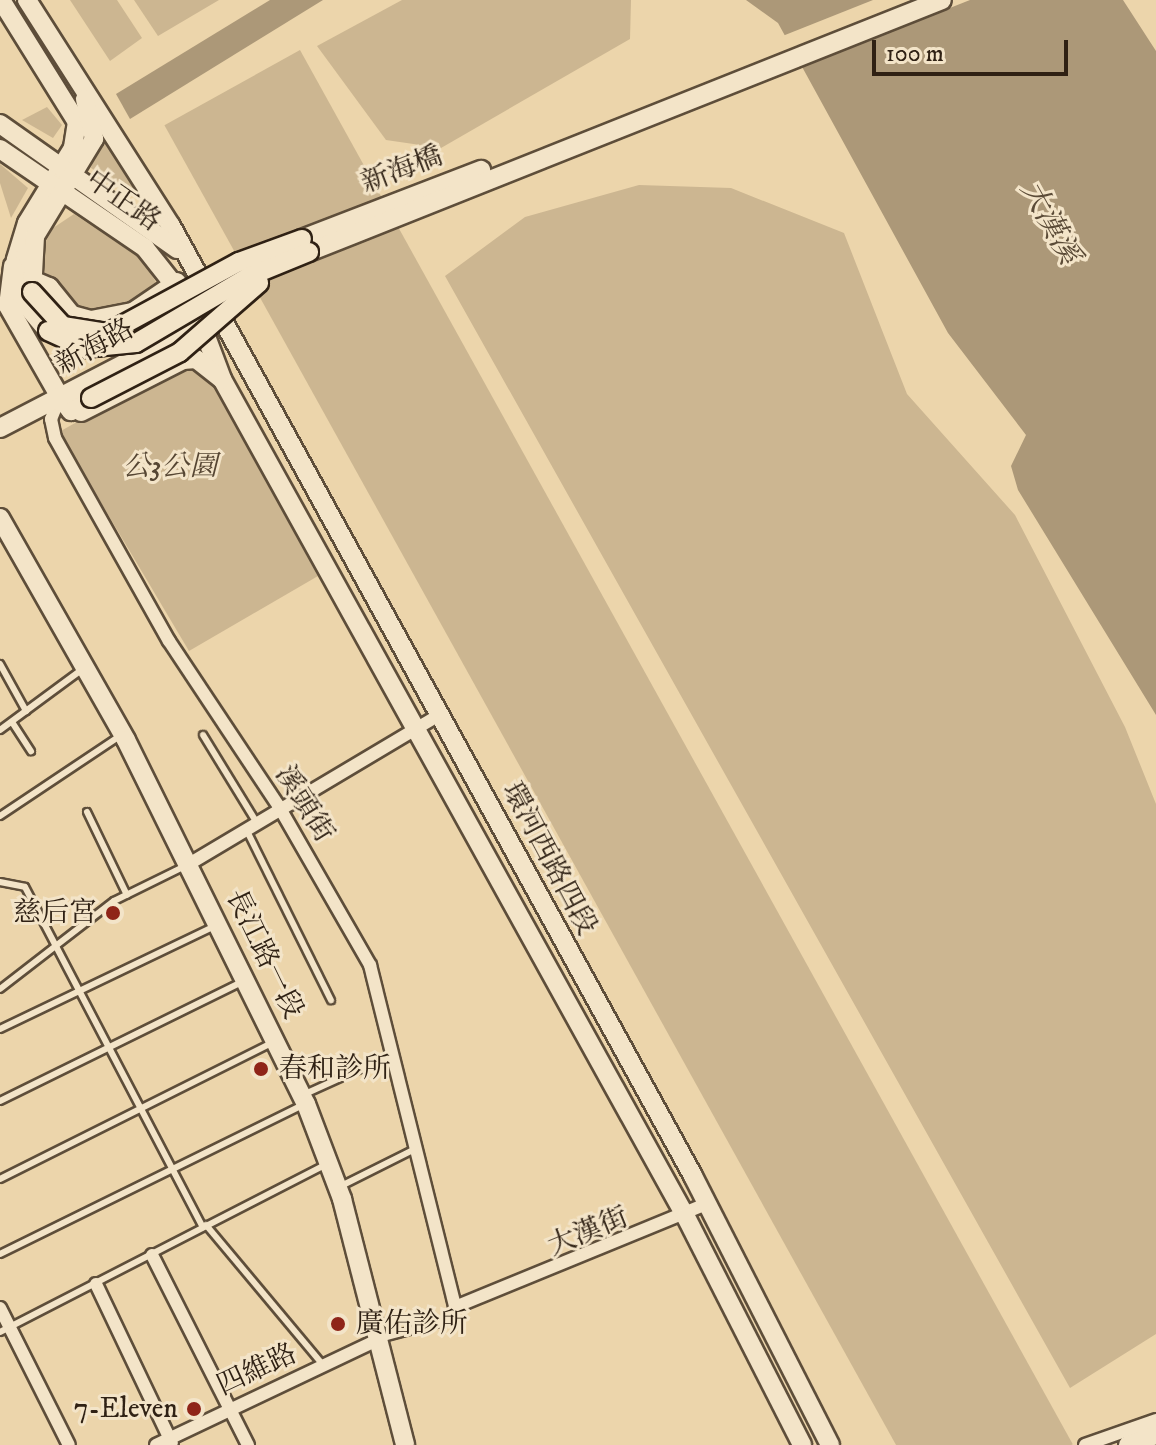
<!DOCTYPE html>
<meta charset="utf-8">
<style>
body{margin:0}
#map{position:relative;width:1156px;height:1445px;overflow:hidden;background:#ecd5ab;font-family:"IM FELL DW Pica","Noto Serif TC",serif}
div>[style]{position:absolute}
.green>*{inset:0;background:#ccb691;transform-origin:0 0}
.water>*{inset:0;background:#ac9878}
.pier>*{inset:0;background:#ecd5ab}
.roads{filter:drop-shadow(2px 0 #5e4e3a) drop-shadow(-2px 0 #5e4e3a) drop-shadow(0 2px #5e4e3a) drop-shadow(0 -2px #5e4e3a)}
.lane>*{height:6px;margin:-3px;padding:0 3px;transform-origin:3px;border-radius:3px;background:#f3e4c8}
.street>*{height:12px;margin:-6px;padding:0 6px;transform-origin:6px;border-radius:6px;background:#f3e4c8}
.secondary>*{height:18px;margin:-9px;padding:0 9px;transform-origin:9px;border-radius:9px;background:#f3e4c8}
.bridges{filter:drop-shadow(2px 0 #2f2114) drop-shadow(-2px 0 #2f2114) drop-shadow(0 2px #2f2114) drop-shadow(0 -2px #2f2114)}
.secondary-bridge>*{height:18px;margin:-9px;padding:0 9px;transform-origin:9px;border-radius:9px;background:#f3e4c8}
.dots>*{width:22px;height:22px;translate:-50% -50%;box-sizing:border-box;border:4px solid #f3e4c8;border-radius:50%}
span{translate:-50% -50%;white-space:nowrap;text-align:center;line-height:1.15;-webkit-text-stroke:6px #f3e4c8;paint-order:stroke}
.street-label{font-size:28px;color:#2f2114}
.park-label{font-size:28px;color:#564633;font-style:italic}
.poi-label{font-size:28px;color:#2f2114}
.right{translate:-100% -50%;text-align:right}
.left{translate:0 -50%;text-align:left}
.water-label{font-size:30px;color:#5b4b37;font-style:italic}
.scale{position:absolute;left:872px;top:40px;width:196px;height:36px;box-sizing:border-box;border:4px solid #2f2114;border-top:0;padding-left:10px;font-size:24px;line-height:28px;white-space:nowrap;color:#2f2114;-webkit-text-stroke:6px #f3e4c8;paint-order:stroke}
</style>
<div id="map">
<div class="green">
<i style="clip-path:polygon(70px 0,117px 0,142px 38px,110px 61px)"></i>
<i style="clip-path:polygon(134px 0,219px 0,158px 36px)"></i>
<i style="clip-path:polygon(402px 0,631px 0,630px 39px,441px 148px,386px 140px,317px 46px)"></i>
<i style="left:300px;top:50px;width:1594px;height:155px;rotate:61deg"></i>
<i style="clip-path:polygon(47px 107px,62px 125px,53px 138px,22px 120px)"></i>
<i style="clip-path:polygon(99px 127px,149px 204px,91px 168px)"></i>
<i style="clip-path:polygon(0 164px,28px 188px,11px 218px,0 183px)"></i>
<i style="clip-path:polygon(639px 185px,731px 188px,844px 233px,907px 394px,1015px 515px,1125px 727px,1156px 804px,1156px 1334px,1070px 1388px,445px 276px,525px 217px)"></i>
<i style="clip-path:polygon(74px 214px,143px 260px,158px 286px,124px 308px,86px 315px,42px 276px,41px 251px,53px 228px)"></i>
<i style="clip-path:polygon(195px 366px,209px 378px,318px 576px,189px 651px,59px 432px,173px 368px)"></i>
</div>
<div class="water">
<i style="clip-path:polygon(270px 0,323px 0,130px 119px,116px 94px)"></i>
<i style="clip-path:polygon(746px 0,1123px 0,1156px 51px,1156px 715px,1018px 490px,1011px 466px,1026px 435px,948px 333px,778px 23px)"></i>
</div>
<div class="pier">
<i style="clip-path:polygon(873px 0,970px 0,796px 69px,780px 37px)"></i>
</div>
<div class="roads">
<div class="lane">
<i style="left:0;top:664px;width:54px;rotate:61deg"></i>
<i style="left:12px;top:722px;width:35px;rotate:57deg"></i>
<i style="left:0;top:730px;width:104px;rotate:-36.4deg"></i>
<i style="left:203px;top:735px;width:103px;rotate:58.5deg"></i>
<i style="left:87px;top:812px;width:92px;rotate:64.3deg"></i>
<i style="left:0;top:816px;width:144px;rotate:-33.7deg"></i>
<i style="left:247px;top:831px;width:189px;rotate:63.6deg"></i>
<i style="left:0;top:882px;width:25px;rotate:11deg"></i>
<i style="left:25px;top:887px;width:384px;rotate:62.4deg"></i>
<i style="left:0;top:989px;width:144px;rotate:-37.7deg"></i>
<i style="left:114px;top:901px;width:79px;rotate:-26.2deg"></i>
<i style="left:0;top:1029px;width:238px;rotate:-25.6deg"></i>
<i style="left:305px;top:1094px;width:97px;rotate:-24.4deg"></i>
<i style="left:0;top:1101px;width:270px;rotate:-26.2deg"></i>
<i style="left:0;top:1179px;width:304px;rotate:-26.6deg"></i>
<i style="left:341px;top:1186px;width:83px;rotate:-26.6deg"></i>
<i style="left:206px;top:1225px;width:182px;rotate:50.1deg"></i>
<i style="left:0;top:1254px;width:338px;rotate:-26.2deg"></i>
<i style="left:0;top:1332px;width:365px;rotate:-27.2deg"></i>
<i style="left:379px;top:1339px;width:70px;rotate:-14.8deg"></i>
</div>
<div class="street">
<i style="left:60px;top:397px;width:24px;rotate:112deg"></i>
<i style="left:51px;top:419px;width:19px;rotate:78deg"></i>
<i style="left:55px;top:438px;width:233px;rotate:60.7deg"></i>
<i style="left:169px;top:641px;width:197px;rotate:56.4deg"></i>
<i style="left:278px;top:805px;width:185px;rotate:60.1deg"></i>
<i style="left:370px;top:965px;width:352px;rotate:76deg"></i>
<i style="left:455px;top:1307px;width:271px;rotate:-22.3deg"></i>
<i style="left:189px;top:864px;width:287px;rotate:-30.8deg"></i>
<i style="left:152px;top:1255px;width:213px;rotate:63.2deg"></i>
<i style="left:96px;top:1284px;width:176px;rotate:64.5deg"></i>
<i style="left:0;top:1308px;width:153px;rotate:63.3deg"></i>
<i style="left:156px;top:1445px;width:247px;rotate:-25.4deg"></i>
<i style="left:1085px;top:1445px;width:75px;rotate:-19.4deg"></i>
</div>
<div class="secondary">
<i style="left:1px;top:0;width:144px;rotate:58.1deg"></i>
<i style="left:77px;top:122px;width:26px;rotate:99deg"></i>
<i style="left:73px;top:148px;width:88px;rotate:121.5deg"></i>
<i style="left:27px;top:223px;width:39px;rotate:107deg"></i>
<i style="left:16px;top:260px;width:46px;rotate:77.5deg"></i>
<i style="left:26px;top:305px;width:34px;rotate:50deg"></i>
<i style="left:27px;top:0;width:268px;rotate:57.5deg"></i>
<i style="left:171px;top:226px;width:1084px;rotate:61.21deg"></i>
<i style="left:693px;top:1176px;width:302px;rotate:63deg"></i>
<i style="left:0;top:124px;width:217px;rotate:35.2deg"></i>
<i style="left:0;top:149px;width:176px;rotate:34.3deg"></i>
<i style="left:145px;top:248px;width:85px;rotate:51.7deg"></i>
<i style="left:198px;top:315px;width:68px;rotate:69.4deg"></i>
<i style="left:222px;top:379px;width:958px;rotate:61.03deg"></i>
<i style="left:686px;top:1217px;width:256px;rotate:63deg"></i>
<i style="left:302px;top:239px;width:192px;rotate:-21.1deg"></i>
<i style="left:309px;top:252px;width:681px;rotate:-21.71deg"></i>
<i style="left:13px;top:266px;width:40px;rotate:97.1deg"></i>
<i style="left:8px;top:306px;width:105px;rotate:60.3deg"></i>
<i style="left:60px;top:397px;width:18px;rotate:52deg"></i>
<i style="left:71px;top:411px;width:24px;rotate:-33deg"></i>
<i style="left:30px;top:279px;width:21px;rotate:23deg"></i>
<i style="left:49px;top:287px;width:36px;rotate:51deg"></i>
<i style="left:72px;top:315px;width:20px;rotate:15deg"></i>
<i style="left:91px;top:320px;width:43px;rotate:-10.8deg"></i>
<i style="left:133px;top:312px;width:53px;rotate:-34.3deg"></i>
<i style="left:32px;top:292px;width:56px;rotate:-86.9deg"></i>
<i style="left:35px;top:236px;width:114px;rotate:-58.7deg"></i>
<i style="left:94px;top:139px;width:41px;rotate:-102.7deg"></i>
<i style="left:81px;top:412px;width:114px;rotate:-27deg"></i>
<i style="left:183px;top:360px;width:13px;rotate:-4deg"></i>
<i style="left:196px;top:359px;width:33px;rotate:38deg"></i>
<i style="left:0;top:428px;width:152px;rotate:-27.4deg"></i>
<i style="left:135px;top:358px;width:86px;rotate:-34.6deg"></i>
<i style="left:0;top:518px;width:255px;rotate:60.4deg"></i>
<i style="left:126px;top:740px;width:406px;rotate:63.7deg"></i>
<i style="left:306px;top:1104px;width:102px;rotate:69.2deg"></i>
<i style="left:342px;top:1199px;width:254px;rotate:75.6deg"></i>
<i style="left:1128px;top:1445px;width:30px;rotate:-20deg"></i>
</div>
</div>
<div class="bridges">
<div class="secondary-bridge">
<i style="left:32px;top:292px;width:46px;rotate:47.6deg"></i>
<i style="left:63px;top:326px;width:46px;rotate:8.8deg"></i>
<i style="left:108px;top:333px;width:149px;rotate:-28.5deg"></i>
<i style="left:239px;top:262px;width:67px;rotate:-20.1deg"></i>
<i style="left:48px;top:331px;width:41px;rotate:24.7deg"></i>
<i style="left:85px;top:348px;width:51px;rotate:-5.6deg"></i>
<i style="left:136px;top:343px;width:130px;rotate:-30.5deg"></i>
<i style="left:248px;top:277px;width:66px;rotate:-22.3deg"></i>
<i style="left:91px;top:398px;width:100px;rotate:-27.3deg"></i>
<i style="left:180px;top:352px;width:105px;rotate:-41.1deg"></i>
</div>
</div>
<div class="dots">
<i style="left:113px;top:913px;background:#8f2418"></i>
<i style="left:261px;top:1069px;background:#8f2418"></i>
<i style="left:338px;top:1324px;background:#8f2418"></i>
<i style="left:194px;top:1409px;background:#8f2418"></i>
</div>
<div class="street-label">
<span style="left:402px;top:170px;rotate:-21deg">新海橋</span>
<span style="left:123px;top:201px;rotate:35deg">中正路</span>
<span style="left:95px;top:347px;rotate:-29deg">新海路</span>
<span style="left:304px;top:804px;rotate:58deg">溪頭街</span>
<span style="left:549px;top:859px;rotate:62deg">環河西路四段</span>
<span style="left:264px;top:954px;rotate:64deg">長江路一段</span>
<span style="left:588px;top:1232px;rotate:-22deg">大漢街</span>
<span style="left:257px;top:1370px;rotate:-25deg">四維路</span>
</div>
<div class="park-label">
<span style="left:170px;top:467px">公3公園</span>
</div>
<div class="poi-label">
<span class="right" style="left:97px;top:913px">慈后宮</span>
<span class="left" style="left:279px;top:1069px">春和診所</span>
<span class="left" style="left:356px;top:1324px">廣佑診所</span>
<span class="right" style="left:178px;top:1409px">7-Eleven</span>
</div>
<div class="water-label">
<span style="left:1049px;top:223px;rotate:61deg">大漢溪</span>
</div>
<div class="scale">100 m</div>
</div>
